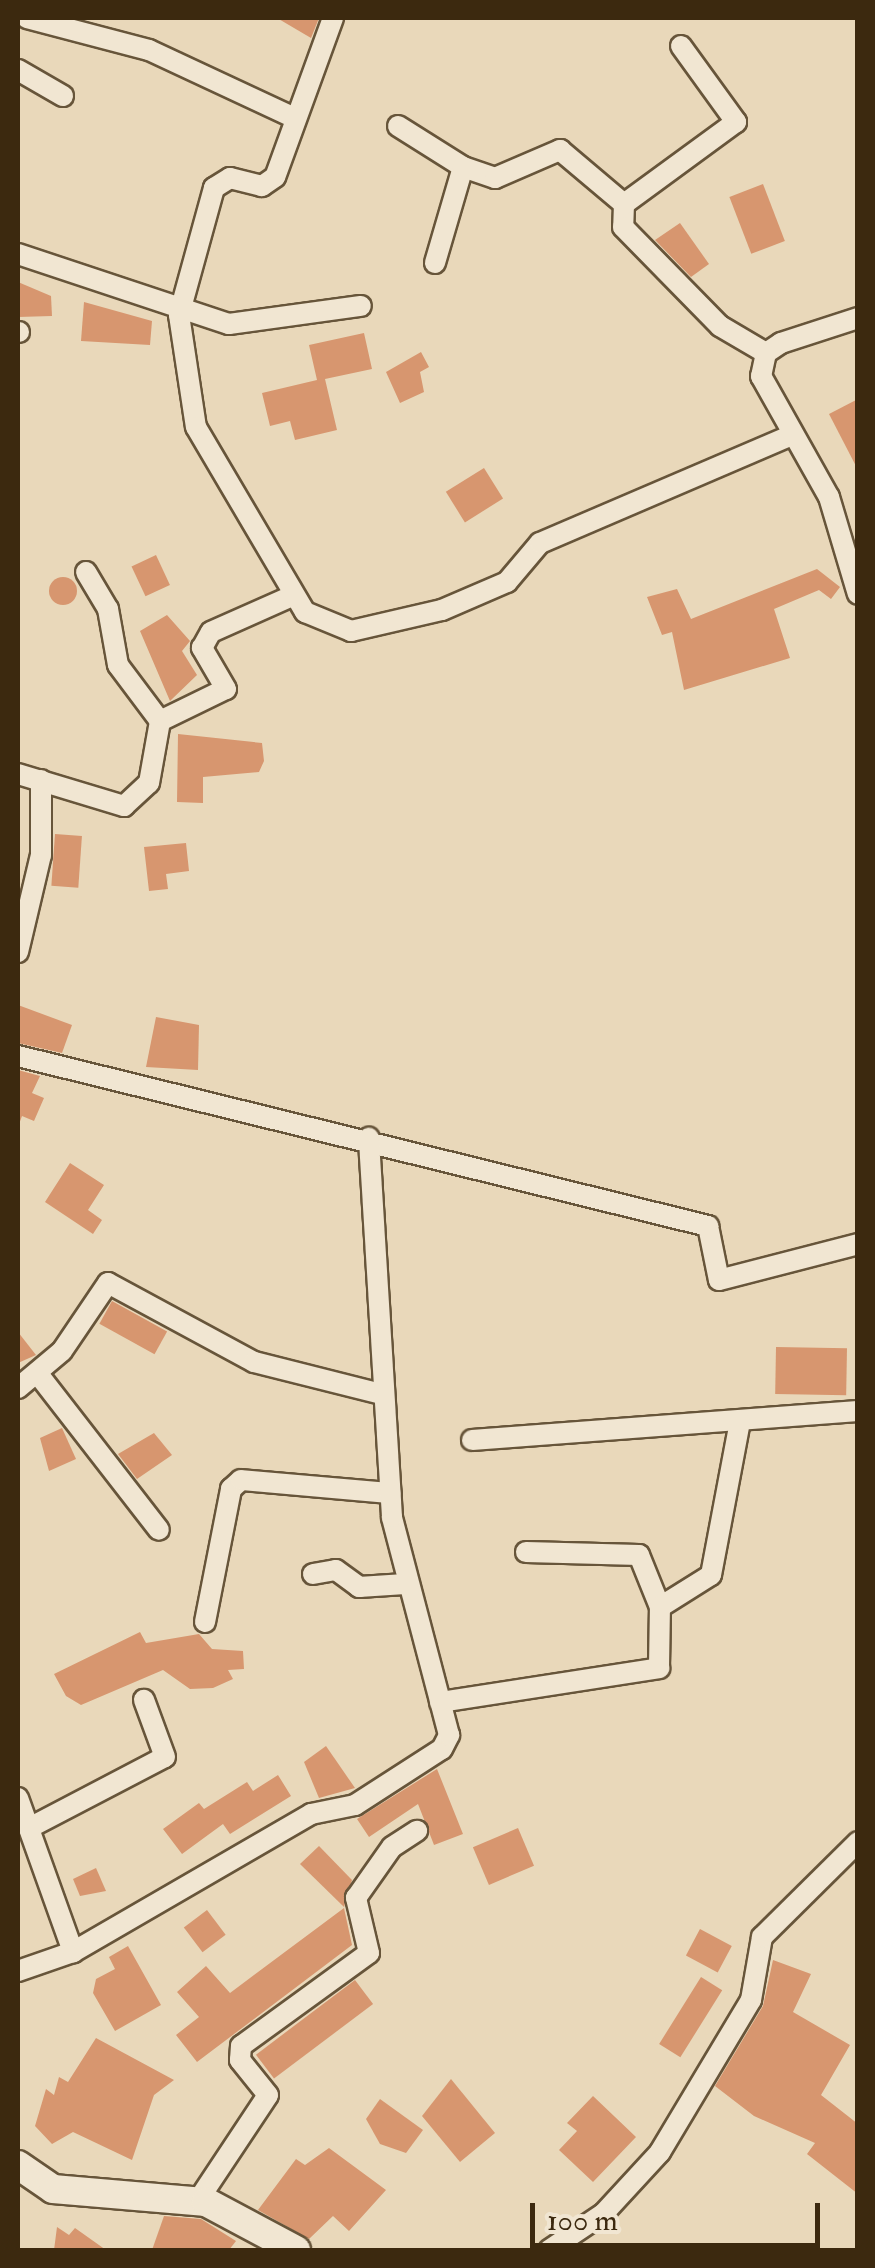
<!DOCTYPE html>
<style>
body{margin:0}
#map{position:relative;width:875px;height:2268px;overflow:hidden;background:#e9d8ba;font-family:"IM FELL Double Pica",serif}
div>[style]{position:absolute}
.building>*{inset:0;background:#d7966f;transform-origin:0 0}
.round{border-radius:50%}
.roads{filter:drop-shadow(2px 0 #67553a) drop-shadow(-2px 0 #67553a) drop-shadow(0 2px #67553a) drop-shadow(0 -2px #67553a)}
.minor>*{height:20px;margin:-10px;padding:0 10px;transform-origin:10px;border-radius:10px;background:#f1e6d2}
.tertiary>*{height:28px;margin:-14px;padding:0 14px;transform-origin:14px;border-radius:14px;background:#f1e6d2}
span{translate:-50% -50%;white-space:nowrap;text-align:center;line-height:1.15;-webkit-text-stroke:10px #f1e6d2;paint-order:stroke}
.frame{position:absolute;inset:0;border:20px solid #3c290f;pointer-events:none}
.scale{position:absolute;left:530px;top:2203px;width:290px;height:45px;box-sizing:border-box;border:5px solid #3c290f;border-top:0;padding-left:12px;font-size:30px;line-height:35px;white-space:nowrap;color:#3c290f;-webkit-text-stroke:8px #f1e6d2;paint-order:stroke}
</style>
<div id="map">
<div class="building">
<i style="clip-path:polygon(277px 18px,319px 18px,311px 38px)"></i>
<i style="left:763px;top:184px;width:61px;height:36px;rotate:69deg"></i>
<i style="clip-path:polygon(680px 223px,709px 264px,691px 277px,655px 240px)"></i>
<i style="clip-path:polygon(18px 282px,51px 296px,52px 316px,18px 317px)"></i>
<i style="clip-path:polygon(84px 302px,152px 321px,150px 345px,81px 341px)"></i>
<i style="clip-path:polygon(364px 333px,372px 369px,325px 379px,337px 430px,295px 440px,290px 421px,270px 426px,262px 393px,317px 380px,309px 345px)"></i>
<i style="clip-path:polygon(421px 352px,429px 367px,420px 372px,424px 392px,400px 403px,386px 372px)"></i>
<i style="clip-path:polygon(858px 399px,858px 470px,829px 414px)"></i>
<i style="left:484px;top:468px;width:36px;height:45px;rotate:58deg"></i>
<i style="left:156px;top:555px;width:33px;height:27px;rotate:65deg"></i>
<i style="clip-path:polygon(817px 569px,840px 587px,831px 599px,819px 590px,774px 609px,790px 658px,684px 690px,672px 632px,662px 635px,647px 597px,677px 589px,691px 619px)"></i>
<i class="round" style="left:49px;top:577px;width:28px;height:28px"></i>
<i style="clip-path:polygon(167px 615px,190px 641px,182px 651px,197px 675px,170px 701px,140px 631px)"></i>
<i style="clip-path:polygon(178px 734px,262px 743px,264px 761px,259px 772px,203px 777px,203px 803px,177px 802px)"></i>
<i style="left:55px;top:834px;width:27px;height:52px;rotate:4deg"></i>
<i style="clip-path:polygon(186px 843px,189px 871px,166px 874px,168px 889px,149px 891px,144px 847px)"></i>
<i style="clip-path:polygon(18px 1005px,72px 1025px,62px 1053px,18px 1043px)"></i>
<i style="clip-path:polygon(156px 1017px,199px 1025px,198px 1070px,146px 1067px)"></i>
<i style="clip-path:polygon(18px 1070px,40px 1076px,32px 1093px,44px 1098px,34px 1121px,22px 1116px,18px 1127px)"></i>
<i style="clip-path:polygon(70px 1163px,104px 1185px,88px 1210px,102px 1220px,93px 1234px,45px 1202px)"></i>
<i style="left:112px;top:1301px;width:63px;height:26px;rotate:29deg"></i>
<i style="clip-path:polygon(18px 1332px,36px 1355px,18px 1363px)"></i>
<i style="left:776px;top:1347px;width:71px;height:47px;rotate:1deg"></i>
<i style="clip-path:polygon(62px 1428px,76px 1459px,49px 1471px,40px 1438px)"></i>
<i style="clip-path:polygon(154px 1433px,172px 1455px,137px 1479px,118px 1454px)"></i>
<i style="clip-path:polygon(140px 1632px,146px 1643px,199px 1634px,212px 1649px,243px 1651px,244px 1669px,228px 1670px,233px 1679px,213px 1688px,190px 1689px,163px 1670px,81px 1705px,66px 1696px,54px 1674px)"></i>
<i style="clip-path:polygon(326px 1746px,355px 1788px,319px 1798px,304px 1762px)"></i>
<i style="clip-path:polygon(437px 1769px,463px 1834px,434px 1845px,418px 1804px,369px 1837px,357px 1819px)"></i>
<i style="clip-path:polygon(278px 1775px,291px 1796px,230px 1834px,223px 1824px,182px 1854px,163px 1829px,199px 1803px,204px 1809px,247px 1782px,253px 1791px)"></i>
<i style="left:518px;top:1828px;width:41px;height:49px;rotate:67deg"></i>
<i style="clip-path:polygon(319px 1846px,352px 1880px,344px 1907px,300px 1864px)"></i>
<i style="clip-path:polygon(96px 1868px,106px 1891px,80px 1896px,73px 1879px)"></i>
<i style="clip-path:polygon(344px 1908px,352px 1945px,197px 2062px,176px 2035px,199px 2017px,177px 1992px,206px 1966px,230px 1993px)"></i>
<i style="left:207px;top:1910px;width:31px;height:29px;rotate:53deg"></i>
<i style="left:700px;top:1929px;width:36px;height:30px;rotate:28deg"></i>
<i style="clip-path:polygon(128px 1946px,161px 2005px,115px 2031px,93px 1993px,96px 1979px,115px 1969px,109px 1957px)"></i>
<i style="clip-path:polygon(773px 1960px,811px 1974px,793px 2012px,850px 2045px,821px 2095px,858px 2124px,858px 2194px,807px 2154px,815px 2143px,754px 2116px,715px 2086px,763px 2006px)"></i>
<i style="left:701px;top:1977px;width:25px;height:79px;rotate:32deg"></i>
<i style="left:355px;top:1980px;width:30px;height:124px;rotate:53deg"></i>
<i style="clip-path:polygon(96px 2038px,174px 2080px,154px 2095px,132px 2160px,73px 2132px,52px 2144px,35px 2126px,46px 2089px,54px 2095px,59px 2077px,68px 2082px)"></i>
<i style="clip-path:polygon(451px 2079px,495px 2133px,460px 2162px,422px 2116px)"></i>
<i style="clip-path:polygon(593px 2096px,636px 2137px,593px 2182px,559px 2150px,577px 2131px,567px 2123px)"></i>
<i style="clip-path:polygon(380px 2099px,423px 2130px,406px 2153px,380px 2144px,366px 2119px)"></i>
<i style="clip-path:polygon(329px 2148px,386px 2190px,349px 2231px,333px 2216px,309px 2239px,258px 2210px,296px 2159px,305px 2165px)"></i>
<i style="clip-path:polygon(164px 2216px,201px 2219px,236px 2241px,229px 2250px,152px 2250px)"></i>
<i style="clip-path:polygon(57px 2227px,69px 2235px,75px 2228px,106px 2250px,54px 2250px)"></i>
</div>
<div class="roads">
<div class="minor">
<i style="left:27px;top:18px;width:126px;rotate:14.7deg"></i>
<i style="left:149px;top:50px;width:159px;rotate:25deg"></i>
<i style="left:333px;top:18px;width:169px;rotate:110deg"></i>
<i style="left:275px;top:177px;width:16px;rotate:145deg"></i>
<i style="left:262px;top:186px;width:33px;rotate:-166deg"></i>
<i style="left:230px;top:178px;width:19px;rotate:148deg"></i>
<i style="left:214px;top:188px;width:132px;rotate:105.4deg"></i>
<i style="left:179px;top:315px;width:113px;rotate:81.4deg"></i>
<i style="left:196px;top:427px;width:215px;rotate:59.5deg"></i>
<i style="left:305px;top:612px;width:50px;rotate:22.4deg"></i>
<i style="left:351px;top:631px;width:93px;rotate:-13deg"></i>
<i style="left:442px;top:610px;width:71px;rotate:-23.3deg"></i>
<i style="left:507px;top:582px;width:51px;rotate:-49.8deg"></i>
<i style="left:540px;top:543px;width:274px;rotate:-23.2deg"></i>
<i style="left:681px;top:46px;width:94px;rotate:54.1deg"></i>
<i style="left:736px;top:122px;width:139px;rotate:143.8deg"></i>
<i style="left:624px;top:204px;width:23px;rotate:92deg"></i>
<i style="left:623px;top:227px;width:139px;rotate:45.6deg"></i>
<i style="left:720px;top:326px;width:53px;rotate:30.4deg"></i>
<i style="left:18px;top:70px;width:52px;rotate:30deg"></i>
<i style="left:398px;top:126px;width:77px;rotate:32.2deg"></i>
<i style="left:463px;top:167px;width:100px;rotate:106.3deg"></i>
<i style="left:463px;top:167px;width:34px;rotate:19deg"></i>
<i style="left:495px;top:178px;width:71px;rotate:-23.3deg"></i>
<i style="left:560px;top:150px;width:84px;rotate:40.2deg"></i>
<i style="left:18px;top:254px;width:222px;rotate:18.4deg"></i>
<i style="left:229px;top:324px;width:133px;rotate:-7.8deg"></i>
<i style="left:858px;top:318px;width:81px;rotate:162deg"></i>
<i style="left:781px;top:343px;width:18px;rotate:146deg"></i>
<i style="left:766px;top:353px;width:24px;rotate:102deg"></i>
<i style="left:761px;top:376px;width:139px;rotate:60.7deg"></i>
<i style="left:829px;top:497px;width:101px;rotate:73.4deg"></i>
<i style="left:18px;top:332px;width:1px"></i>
<i style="left:160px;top:721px;width:73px;rotate:-25.9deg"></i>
<i style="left:226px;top:689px;width:48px;rotate:-120.3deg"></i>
<i style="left:202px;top:648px;width:18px;rotate:-61deg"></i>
<i style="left:211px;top:632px;width:89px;rotate:-24deg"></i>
<i style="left:18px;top:774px;width:111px;rotate:16.8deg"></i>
<i style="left:124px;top:806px;width:34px;rotate:-43deg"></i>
<i style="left:149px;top:783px;width:63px;rotate:-79.9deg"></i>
<i style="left:160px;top:721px;width:70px;rotate:-126.9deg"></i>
<i style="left:118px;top:665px;width:57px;rotate:-100.1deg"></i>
<i style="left:108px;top:609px;width:43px;rotate:-120.7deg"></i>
<i style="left:18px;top:952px;width:100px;rotate:-76.7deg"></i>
<i style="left:41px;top:855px;width:75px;rotate:-90deg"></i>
<i style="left:18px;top:1056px;width:711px;rotate:13.84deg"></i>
<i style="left:708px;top:1226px;width:55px;rotate:78.5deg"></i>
<i style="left:719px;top:1280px;width:144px;rotate:-14.5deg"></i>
<i style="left:38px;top:1374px;width:197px;rotate:52.2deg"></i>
<i style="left:18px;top:1388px;width:57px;rotate:-40.1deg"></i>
<i style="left:62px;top:1351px;width:82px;rotate:-55.9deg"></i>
<i style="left:108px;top:1283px;width:166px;rotate:28.4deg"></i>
<i style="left:254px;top:1362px;width:131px;rotate:14.1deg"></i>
<i style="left:472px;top:1440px;width:387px;rotate:-4.3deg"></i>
<i style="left:526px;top:1552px;width:113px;rotate:1.5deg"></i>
<i style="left:639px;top:1555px;width:56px;rotate:68deg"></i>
<i style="left:313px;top:1574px;width:23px;rotate:-10deg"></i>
<i style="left:336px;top:1570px;width:29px;rotate:36deg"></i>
<i style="left:359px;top:1587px;width:46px;rotate:-3.7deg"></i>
<i style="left:205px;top:1622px;width:136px;rotate:-78.9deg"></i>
<i style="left:231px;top:1489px;width:13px;rotate:-42deg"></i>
<i style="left:241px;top:1480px;width:150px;rotate:5deg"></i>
<i style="left:440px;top:1702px;width:222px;rotate:-8.8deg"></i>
<i style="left:659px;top:1668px;width:61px;rotate:-89.1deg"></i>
<i style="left:660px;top:1607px;width:60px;rotate:-32.1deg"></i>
<i style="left:711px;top:1575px;width:156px;rotate:-79.3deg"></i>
<i style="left:18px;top:1798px;width:164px;rotate:70.3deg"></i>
<i style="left:29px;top:1828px;width:153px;rotate:-27.6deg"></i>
<i style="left:165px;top:1757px;width:61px;rotate:-110.2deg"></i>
<i style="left:18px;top:1971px;width:58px;rotate:-19.1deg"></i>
<i style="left:73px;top:1952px;width:275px;rotate:-30.1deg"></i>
<i style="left:311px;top:1814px;width:45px;rotate:-11.6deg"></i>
<i style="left:355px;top:1805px;width:103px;rotate:-32.8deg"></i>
<i style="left:442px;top:1749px;width:16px;rotate:-63deg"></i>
<i style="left:449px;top:1735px;width:225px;rotate:-104.7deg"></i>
<i style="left:392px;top:1517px;width:380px;rotate:-93.5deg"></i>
<i style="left:197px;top:2202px;width:128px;rotate:-56.4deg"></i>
<i style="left:268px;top:2095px;width:45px;rotate:-128.7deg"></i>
<i style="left:240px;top:2060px;width:14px;rotate:-86deg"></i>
<i style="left:241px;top:2046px;width:158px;rotate:-36deg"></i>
<i style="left:369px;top:1953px;width:57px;rotate:-103.3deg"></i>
<i style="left:356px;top:1898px;width:62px;rotate:-54.8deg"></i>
<i style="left:392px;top:1847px;width:30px;rotate:-33deg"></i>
<i style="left:549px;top:2250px;width:66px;rotate:-33.9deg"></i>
<i style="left:604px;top:2213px;width:83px;rotate:-47.4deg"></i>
<i style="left:660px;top:2152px;width:177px;rotate:-59.1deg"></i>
<i style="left:751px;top:2000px;width:64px;rotate:-80.1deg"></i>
<i style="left:762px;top:1937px;width:135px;rotate:-44.7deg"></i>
</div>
<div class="tertiary">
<i style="left:18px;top:2165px;width:42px;rotate:34.4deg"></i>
<i style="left:53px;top:2189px;width:154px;rotate:4.9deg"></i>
<i style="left:206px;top:2202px;width:102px;rotate:28.1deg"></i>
</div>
</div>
<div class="frame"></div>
<div class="scale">100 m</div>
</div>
